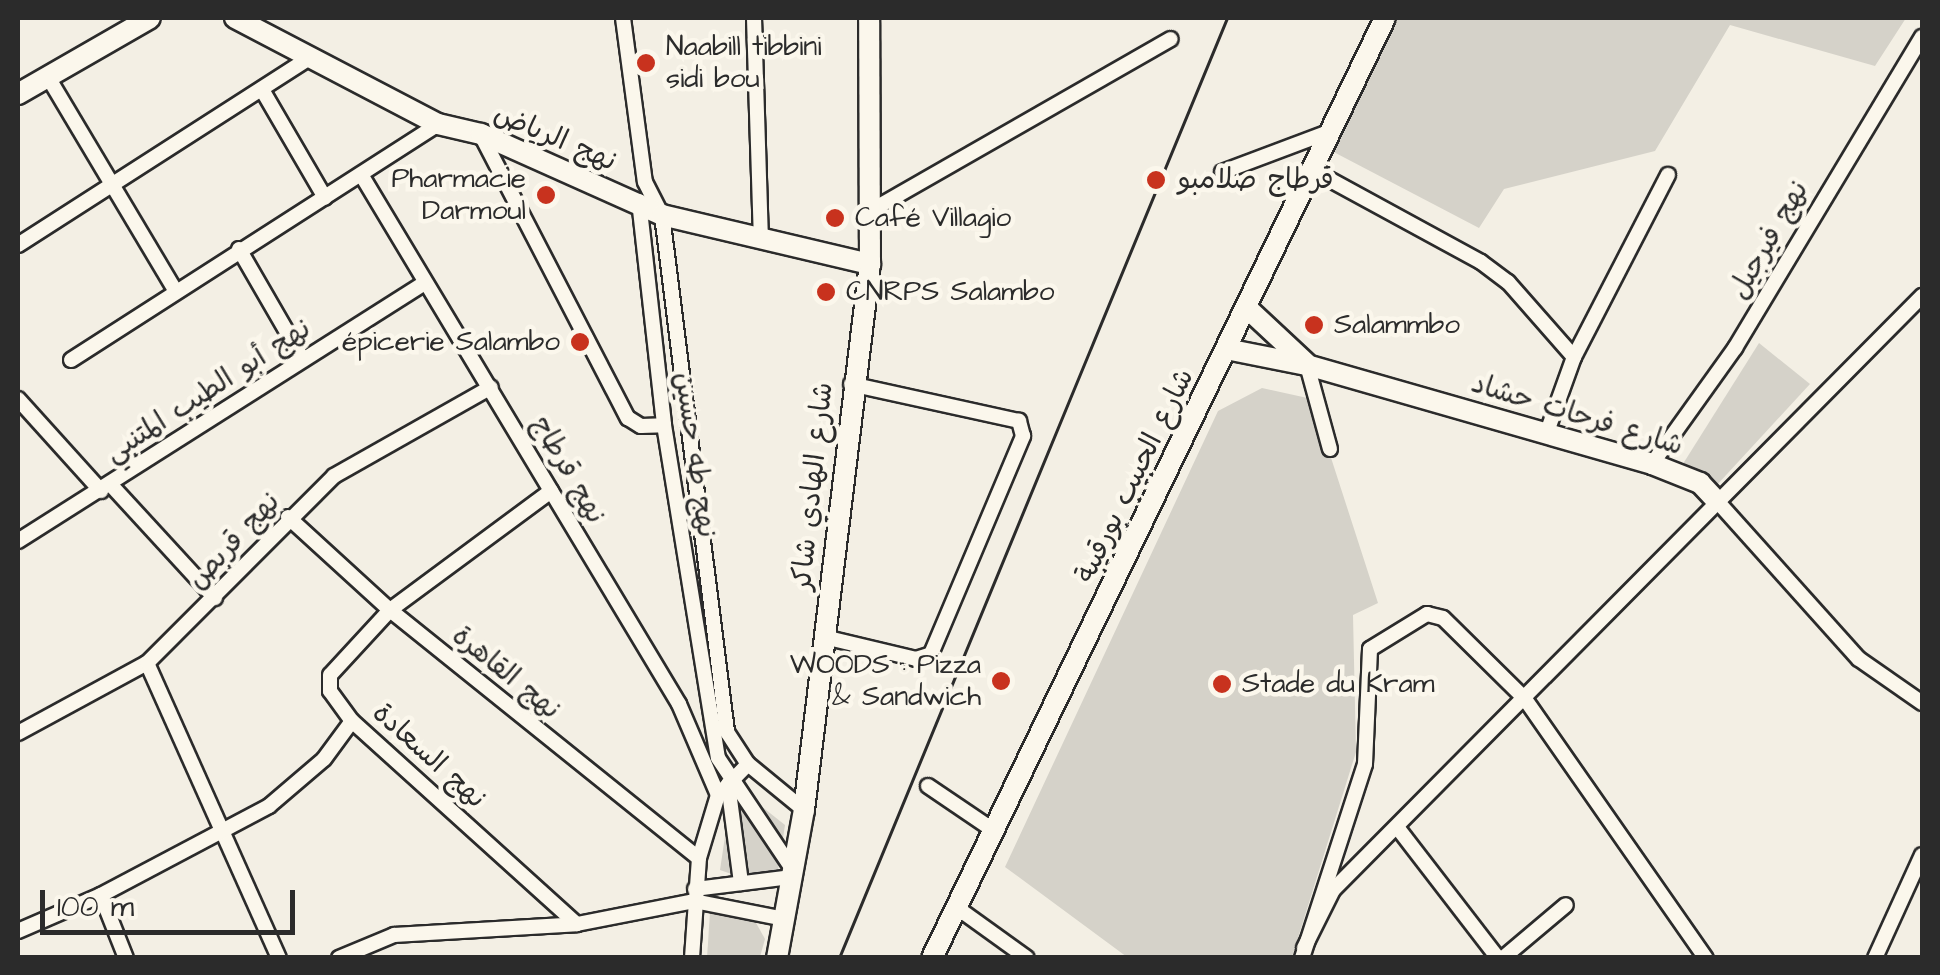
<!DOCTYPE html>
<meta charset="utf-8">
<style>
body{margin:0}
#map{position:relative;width:1940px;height:975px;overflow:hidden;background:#f3efe4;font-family:"Architects Daughter","Playpen Sans Arabic",sans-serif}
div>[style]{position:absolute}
.green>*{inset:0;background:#d5d2c9}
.roads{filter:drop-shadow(2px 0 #2b2b2b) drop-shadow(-2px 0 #2b2b2b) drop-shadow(0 2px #2b2b2b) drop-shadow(0 -2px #2b2b2b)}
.street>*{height:14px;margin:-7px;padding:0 7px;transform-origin:7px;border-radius:7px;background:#fbf7ec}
.secondary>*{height:20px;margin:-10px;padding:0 10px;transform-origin:10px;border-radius:10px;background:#fbf7ec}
.tram>*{height:2.5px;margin:-1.25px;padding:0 1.25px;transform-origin:1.25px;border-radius:1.25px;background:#2b2b2b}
.dots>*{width:28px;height:28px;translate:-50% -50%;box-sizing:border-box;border:5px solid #fbf7ec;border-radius:50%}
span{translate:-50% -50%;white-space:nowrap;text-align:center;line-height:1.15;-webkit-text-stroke:9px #fbf7ec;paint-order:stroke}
.poi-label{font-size:28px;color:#2b2b2b}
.left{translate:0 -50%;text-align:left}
.right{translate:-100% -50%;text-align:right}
.street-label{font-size:28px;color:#2b2b2b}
.frame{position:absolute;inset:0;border:20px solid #2b2b2b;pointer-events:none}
.scale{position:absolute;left:40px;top:890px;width:255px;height:45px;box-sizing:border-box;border:5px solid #2b2b2b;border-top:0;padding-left:12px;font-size:30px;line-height:35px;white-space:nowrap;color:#2b2b2b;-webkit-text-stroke:8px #fbf7ec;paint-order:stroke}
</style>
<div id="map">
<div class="green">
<i style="clip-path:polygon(1389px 18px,1906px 18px,1875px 66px,1730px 25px,1655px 151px,1504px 189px,1479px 228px,1326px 148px)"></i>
<i style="clip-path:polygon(1759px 343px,1810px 384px,1716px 486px,1681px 467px)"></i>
<i style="clip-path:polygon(1262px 388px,1312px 399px,1378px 603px,1353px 615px,1356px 752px,1292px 957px,1127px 957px,1005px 867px,1218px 411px)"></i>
<i style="clip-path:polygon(747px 795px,785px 825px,775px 889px,720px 870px,727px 823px)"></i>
<i style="clip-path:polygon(730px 909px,755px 921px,765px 939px,760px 957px,707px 958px,710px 912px)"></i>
</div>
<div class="roads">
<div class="street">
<i style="left:623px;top:18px;width:165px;rotate:82.4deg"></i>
<i style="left:645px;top:182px;width:37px;rotate:63deg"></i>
<i style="left:662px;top:215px;width:521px;rotate:82.83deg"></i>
<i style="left:727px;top:732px;width:38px;rotate:57deg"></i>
<i style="left:748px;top:764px;width:72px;rotate:39.4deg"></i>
<i style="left:754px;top:18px;width:218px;rotate:88.2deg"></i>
<i style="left:48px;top:77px;width:248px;rotate:59.2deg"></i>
<i style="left:264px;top:93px;width:121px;rotate:59.8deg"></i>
<i style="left:481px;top:135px;width:319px;rotate:62.6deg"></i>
<i style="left:628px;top:418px;width:15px;rotate:32deg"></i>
<i style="left:641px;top:426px;width:23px;rotate:-2deg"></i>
<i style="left:1314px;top:171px;width:190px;rotate:28.6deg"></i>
<i style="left:1481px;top:262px;width:34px;rotate:37deg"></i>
<i style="left:1508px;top:282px;width:100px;rotate:48.7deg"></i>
<i style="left:1222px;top:172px;width:116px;rotate:-20.6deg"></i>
<i style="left:362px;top:176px;width:616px;rotate:59.02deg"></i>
<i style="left:679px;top:704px;width:99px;rotate:66.8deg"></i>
<i style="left:639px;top:201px;width:225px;rotate:83.6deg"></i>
<i style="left:664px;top:425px;width:337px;rotate:80.8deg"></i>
<i style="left:718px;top:758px;width:135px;rotate:56.2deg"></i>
<i style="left:872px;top:210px;width:344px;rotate:-29.8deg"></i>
<i style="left:18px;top:245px;width:348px;rotate:-32.7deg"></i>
<i style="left:239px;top:249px;width:126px;rotate:60deg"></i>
<i style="left:71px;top:360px;width:436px;rotate:-32.7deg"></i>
<i style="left:1307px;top:365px;width:87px;rotate:74.7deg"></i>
<i style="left:18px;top:399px;width:124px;rotate:47.9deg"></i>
<i style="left:1547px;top:432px;width:80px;rotate:-70.2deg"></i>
<i style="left:1574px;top:357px;width:205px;rotate:-62.7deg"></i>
<i style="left:1652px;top:464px;width:143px;rotate:-54.4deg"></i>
<i style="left:1735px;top:348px;width:363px;rotate:-59deg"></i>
<i style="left:110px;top:484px;width:155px;rotate:47.4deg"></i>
<i style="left:551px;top:491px;width:200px;rotate:143.5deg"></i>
<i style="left:390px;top:610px;width:88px;rotate:132.7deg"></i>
<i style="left:330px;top:675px;width:16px;rotate:90deg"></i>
<i style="left:330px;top:691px;width:37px;rotate:54deg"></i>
<i style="left:352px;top:721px;width:303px;rotate:42.1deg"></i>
<i style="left:1717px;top:501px;width:212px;rotate:48.1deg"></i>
<i style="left:1859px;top:659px;width:77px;rotate:34.9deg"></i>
<i style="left:288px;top:517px;width:138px;rotate:42.4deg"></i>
<i style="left:390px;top:610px;width:396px;rotate:38.8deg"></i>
<i style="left:18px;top:541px;width:482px;rotate:-32.4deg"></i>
<i style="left:824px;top:637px;width:95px;rotate:13.4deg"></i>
<i style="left:916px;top:659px;width:16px;rotate:-18deg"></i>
<i style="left:931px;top:654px;width:237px;rotate:-67.1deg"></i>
<i style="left:1023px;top:436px;width:16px;rotate:-105deg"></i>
<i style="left:1019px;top:421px;width:172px;rotate:-167.6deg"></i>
<i style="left:147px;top:663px;width:323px;rotate:65.9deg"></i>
<i style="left:18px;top:733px;width:147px;rotate:-28.5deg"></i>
<i style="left:147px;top:663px;width:264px;rotate:-45deg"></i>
<i style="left:334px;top:476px;width:180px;rotate:-29.5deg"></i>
<i style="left:728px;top:784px;width:100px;rotate:82.5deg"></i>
<i style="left:928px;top:786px;width:82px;rotate:34.1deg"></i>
<i style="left:1397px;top:827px;width:165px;rotate:52.4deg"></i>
<i style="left:695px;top:889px;width:97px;rotate:-7.1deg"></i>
<i style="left:101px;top:895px;width:68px;rotate:68.4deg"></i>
<i style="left:956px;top:907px;width:87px;rotate:35.7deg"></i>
<i style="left:18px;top:931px;width:90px;rotate:-23.4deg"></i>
<i style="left:101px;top:895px;width:190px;rotate:-27.9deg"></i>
<i style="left:269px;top:806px;width:72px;rotate:-40.5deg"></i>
<i style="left:324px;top:759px;width:47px;rotate:-53.6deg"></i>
<i style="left:1304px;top:948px;width:65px;rotate:-63.4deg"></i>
<i style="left:1333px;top:890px;width:837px;rotate:-45.24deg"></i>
<i style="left:339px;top:958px;width:60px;rotate:-22.7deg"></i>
<i style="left:394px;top:935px;width:183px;rotate:-3.4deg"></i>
<i style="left:577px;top:924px;width:119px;rotate:-11.1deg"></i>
<i style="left:694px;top:901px;width:93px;rotate:11.2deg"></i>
<i style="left:692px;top:958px;width:100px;rotate:-86deg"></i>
<i style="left:699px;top:858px;width:66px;rotate:-73.2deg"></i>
<i style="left:718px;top:795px;width:43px;rotate:-45.9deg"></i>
<i style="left:1302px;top:958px;width:204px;rotate:-72deg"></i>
<i style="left:1365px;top:764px;width:115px;rotate:-87.5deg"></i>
<i style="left:1370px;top:649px;width:67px;rotate:-31.6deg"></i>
<i style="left:1427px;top:614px;width:16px;rotate:14deg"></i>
<i style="left:1443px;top:618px;width:115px;rotate:44.6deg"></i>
<i style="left:1525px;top:699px;width:316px;rotate:55.1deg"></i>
<i style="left:1503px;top:958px;width:82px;rotate:-40.1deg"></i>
<i style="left:1875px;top:958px;width:113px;rotate:-65.5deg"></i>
</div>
<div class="secondary">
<i style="left:235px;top:18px;width:229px;rotate:27.6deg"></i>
<i style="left:438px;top:124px;width:44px;rotate:13.1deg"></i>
<i style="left:481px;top:134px;width:198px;rotate:24.1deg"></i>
<i style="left:662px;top:215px;width:214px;rotate:13.3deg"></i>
<i style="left:18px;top:94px;width:152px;rotate:-29.9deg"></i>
<i style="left:1247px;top:308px;width:81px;rotate:43deg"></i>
<i style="left:1226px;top:349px;width:83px;rotate:11.2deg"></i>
<i style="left:1307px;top:365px;width:359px;rotate:16deg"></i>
<i style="left:1652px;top:464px;width:52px;rotate:21.6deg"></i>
<i style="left:1700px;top:483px;width:25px;rotate:47deg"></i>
<i style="left:777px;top:958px;width:150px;rotate:-79.7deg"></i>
<i style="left:804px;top:810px;width:550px;rotate:-83.11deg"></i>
<i style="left:870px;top:264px;width:246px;rotate:-90.2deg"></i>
<i style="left:932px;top:958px;width:1043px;rotate:-64.27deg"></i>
</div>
</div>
<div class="tram">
<i style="left:839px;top:958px;width:1017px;rotate:-67.57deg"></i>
</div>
<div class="dots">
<i style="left:646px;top:63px;background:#c8321e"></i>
<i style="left:1156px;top:180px;background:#c8321e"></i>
<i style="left:546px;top:195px;background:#c8321e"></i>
<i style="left:835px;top:218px;background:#c8321e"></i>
<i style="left:826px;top:292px;background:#c8321e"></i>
<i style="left:1314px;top:325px;background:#c8321e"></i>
<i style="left:580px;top:342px;background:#c8321e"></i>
<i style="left:1001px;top:681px;background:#c8321e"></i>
<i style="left:1222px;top:684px;background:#c8321e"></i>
</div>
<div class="poi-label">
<span class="left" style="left:666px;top:63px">Naabill tibbini<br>sidi bou</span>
<span class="right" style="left:526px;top:195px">Pharmacie<br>Darmoul</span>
<span class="left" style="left:1178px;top:180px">قرطاج صلامبو</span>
<span class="left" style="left:855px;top:218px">Café Villagio</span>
<span class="left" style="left:846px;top:292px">CNRPS Salambo</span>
<span class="left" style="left:1334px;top:325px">Salammbo</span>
<span class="right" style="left:560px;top:342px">épicerie Salambo</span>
<span class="right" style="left:981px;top:681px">WOODS : Pizza<br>&amp; Sandwich</span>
<span class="left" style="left:1242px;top:684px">Stade du Kram</span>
</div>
<div class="street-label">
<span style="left:555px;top:138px;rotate:23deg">نهج الرياض</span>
<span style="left:1769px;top:240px;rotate:-60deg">نهج فيرجيل</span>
<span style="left:208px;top:391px;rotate:-33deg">نهج أبو الطيب المتنبي</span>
<span style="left:1577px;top:415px;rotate:17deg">شارع فرحات حشاد</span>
<span style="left:695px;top:455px;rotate:82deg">نهج طه حسين</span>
<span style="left:568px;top:470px;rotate:60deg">نهج قرطاج</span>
<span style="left:1135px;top:476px;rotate:-64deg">شارع الحبيب بورقيبة</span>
<span style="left:813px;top:486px;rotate:-84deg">شارع الهادي شاكر</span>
<span style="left:234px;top:541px;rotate:-47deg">نهج قربص</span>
<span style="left:506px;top:673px;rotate:39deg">نهج القاهرة</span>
<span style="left:429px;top:756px;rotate:42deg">نهج السعادة</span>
</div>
<div class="frame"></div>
<div class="scale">100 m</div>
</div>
